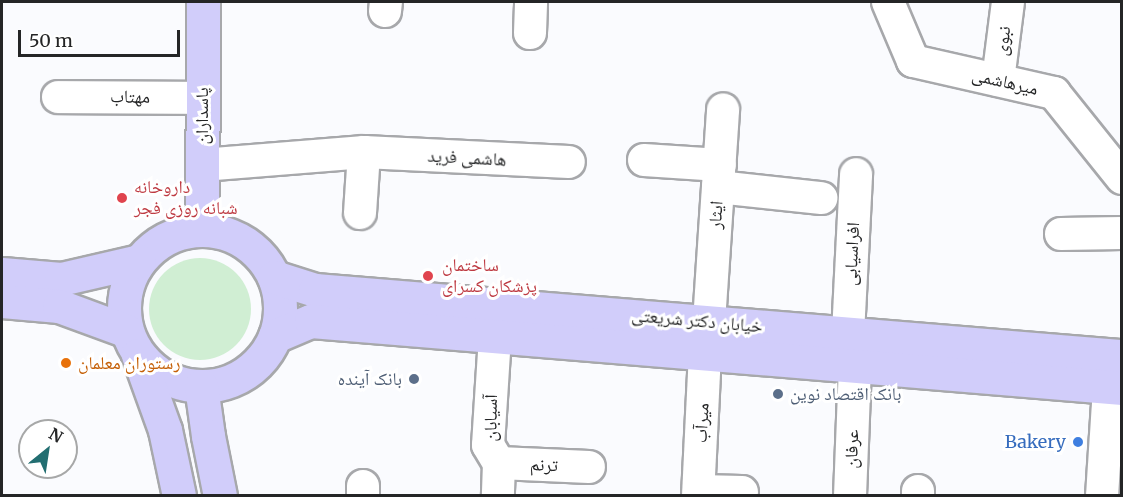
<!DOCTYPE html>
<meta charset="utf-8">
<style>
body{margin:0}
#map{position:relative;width:1123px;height:497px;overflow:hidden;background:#fafbfe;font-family:Merriweather,"Noto Naskh Arabic",serif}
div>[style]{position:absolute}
.green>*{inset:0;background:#d0eed3}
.round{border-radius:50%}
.roads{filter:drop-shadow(2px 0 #a7a8ab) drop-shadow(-2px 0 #a7a8ab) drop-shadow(0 2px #a7a8ab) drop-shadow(0 -2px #a7a8ab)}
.minor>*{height:32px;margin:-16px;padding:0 16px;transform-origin:16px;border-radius:16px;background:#fff}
.major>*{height:33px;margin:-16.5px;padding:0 16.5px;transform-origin:16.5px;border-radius:16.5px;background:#d1cdfa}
.major>.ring{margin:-16.5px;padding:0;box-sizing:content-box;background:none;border:33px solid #d1cdfa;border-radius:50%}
.dots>*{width:16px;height:16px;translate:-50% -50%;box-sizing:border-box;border:3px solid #fff;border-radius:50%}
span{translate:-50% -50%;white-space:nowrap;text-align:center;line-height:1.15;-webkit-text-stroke:6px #fff;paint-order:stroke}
.street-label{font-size:18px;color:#242526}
.health-label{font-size:18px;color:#be3a42}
.left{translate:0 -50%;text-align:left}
.food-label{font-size:18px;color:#c56008}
.service-label{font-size:18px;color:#4e5e75}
.right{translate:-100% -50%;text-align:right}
.shop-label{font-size:18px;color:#366cbe}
.frame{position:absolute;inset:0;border:3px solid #242526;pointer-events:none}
.north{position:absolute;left:18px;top:419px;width:60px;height:60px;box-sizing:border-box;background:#fff;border:2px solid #a7a8a8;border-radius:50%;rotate:30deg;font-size:16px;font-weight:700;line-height:24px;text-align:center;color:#242526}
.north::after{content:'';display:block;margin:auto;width:21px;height:27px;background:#226e71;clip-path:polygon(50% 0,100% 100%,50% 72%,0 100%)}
.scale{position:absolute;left:18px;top:30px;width:162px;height:27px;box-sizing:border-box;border:3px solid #242526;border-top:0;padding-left:8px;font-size:18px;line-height:21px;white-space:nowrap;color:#242526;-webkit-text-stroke:4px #fff;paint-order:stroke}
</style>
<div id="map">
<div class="green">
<i class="round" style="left:149px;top:258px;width:102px;height:102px"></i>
</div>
<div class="roads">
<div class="minor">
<i style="left:888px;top:2px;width:64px;rotate:67deg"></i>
<i style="left:913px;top:61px;width:145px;rotate:12.8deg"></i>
<i style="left:1054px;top:93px;width:109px;rotate:51.3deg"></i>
<i style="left:385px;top:11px;width:9px;rotate:-84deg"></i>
<i style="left:530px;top:33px;width:31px;rotate:-88deg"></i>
<i style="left:998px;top:80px;width:79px;rotate:-82.7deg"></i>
<i style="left:58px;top:97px;width:144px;rotate:0.4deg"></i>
<i style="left:644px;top:160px;width:76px;rotate:3.8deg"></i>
<i style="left:202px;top:165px;width:163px;rotate:-4.6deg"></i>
<i style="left:364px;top:152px;width:205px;rotate:2.8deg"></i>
<i style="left:718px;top:187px;width:104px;rotate:6.1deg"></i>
<i style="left:360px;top:213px;width:61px;rotate:-86.2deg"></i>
<i style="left:1061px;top:234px;width:61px;rotate:-0.9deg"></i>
<i style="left:709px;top:322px;width:213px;rotate:-86.2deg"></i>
<i style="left:848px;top:334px;width:160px;rotate:-87.1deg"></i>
<i style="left:495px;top:337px;width:108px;rotate:93.7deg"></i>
<i style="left:488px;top:445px;width:21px;rotate:59deg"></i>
<i style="left:499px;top:463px;width:33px;rotate:92deg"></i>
<i style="left:499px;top:463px;width:90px;rotate:2.5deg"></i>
<i style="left:699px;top:491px;width:43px;rotate:1.3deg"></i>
<i style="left:918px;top:491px;width:5px;rotate:90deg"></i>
<i style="left:363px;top:496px;width:10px;rotate:-90deg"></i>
<i style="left:698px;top:496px;width:142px;rotate:-87.2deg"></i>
<i style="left:850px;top:496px;width:129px;rotate:-87.8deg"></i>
<i style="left:1102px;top:496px;width:109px;rotate:-86.3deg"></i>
</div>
<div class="major">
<i style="left:202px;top:230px;width:228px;rotate:-89.7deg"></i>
<i class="ring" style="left:124px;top:230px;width:123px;height:123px"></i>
<i style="left:2px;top:274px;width:59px;rotate:4.8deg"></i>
<i style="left:61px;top:279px;width:80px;rotate:-13deg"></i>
<i style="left:274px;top:277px;width:43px;rotate:17.6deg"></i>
<i style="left:315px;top:290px;width:810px;rotate:4.68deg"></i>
<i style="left:2px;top:301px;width:57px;rotate:5deg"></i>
<i style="left:59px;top:306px;width:72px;rotate:20.2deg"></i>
<i style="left:275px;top:336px;width:39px;rotate:-23deg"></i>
<i style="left:311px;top:321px;width:814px;rotate:4.72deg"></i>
<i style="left:138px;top:355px;width:80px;rotate:70.2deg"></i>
<i style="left:165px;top:430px;width:67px;rotate:78deg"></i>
<i style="left:201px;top:386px;width:50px;rotate:82deg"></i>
<i style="left:208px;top:436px;width:61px;rotate:78.7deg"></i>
</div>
</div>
<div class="dots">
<i style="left:122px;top:198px;background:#e0444e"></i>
<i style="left:428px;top:276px;background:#e0444e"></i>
<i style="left:66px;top:363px;background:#e8710a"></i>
<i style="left:414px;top:379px;background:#5c6f8a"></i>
<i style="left:778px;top:394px;background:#5c6f8a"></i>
<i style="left:1078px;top:442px;background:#3f7fe0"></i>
</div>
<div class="street-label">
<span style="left:1003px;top:41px;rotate:-83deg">نبوی</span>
<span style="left:1005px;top:82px;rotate:13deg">میرهاشمی</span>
<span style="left:130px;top:97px;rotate:1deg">مهتاب</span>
<span style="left:202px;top:116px;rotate:-90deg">پاسداران</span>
<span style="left:467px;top:158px;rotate:3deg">هاشمی فرید</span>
<span style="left:716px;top:215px;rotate:-86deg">ایثار</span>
<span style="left:852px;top:254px;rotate:-87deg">افراسیابی</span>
<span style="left:697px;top:321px;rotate:5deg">خیابان دکتر شریعتی</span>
<span style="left:491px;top:418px;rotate:-89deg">آسیابان</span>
<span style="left:702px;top:423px;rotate:-87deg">میرآب</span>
<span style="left:852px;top:449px;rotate:-88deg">عرفان</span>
<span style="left:544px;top:465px;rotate:3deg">ترنم</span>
</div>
<div class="health-label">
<span class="left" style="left:134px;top:198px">داروخانه<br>شبانه روزی فجر</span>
<span class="left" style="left:442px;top:276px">ساختمان<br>پزشکان کسرای</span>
</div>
<div class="food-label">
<span class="left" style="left:78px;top:363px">رستوران معلمان</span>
</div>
<div class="service-label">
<span class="right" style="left:402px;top:379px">بانک آینده</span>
<span class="left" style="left:790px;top:394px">بانک اقتصاد نوین</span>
</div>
<div class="shop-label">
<span class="right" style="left:1066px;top:442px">Bakery</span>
</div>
<div class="frame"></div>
<div class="north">N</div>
<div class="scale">50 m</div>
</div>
